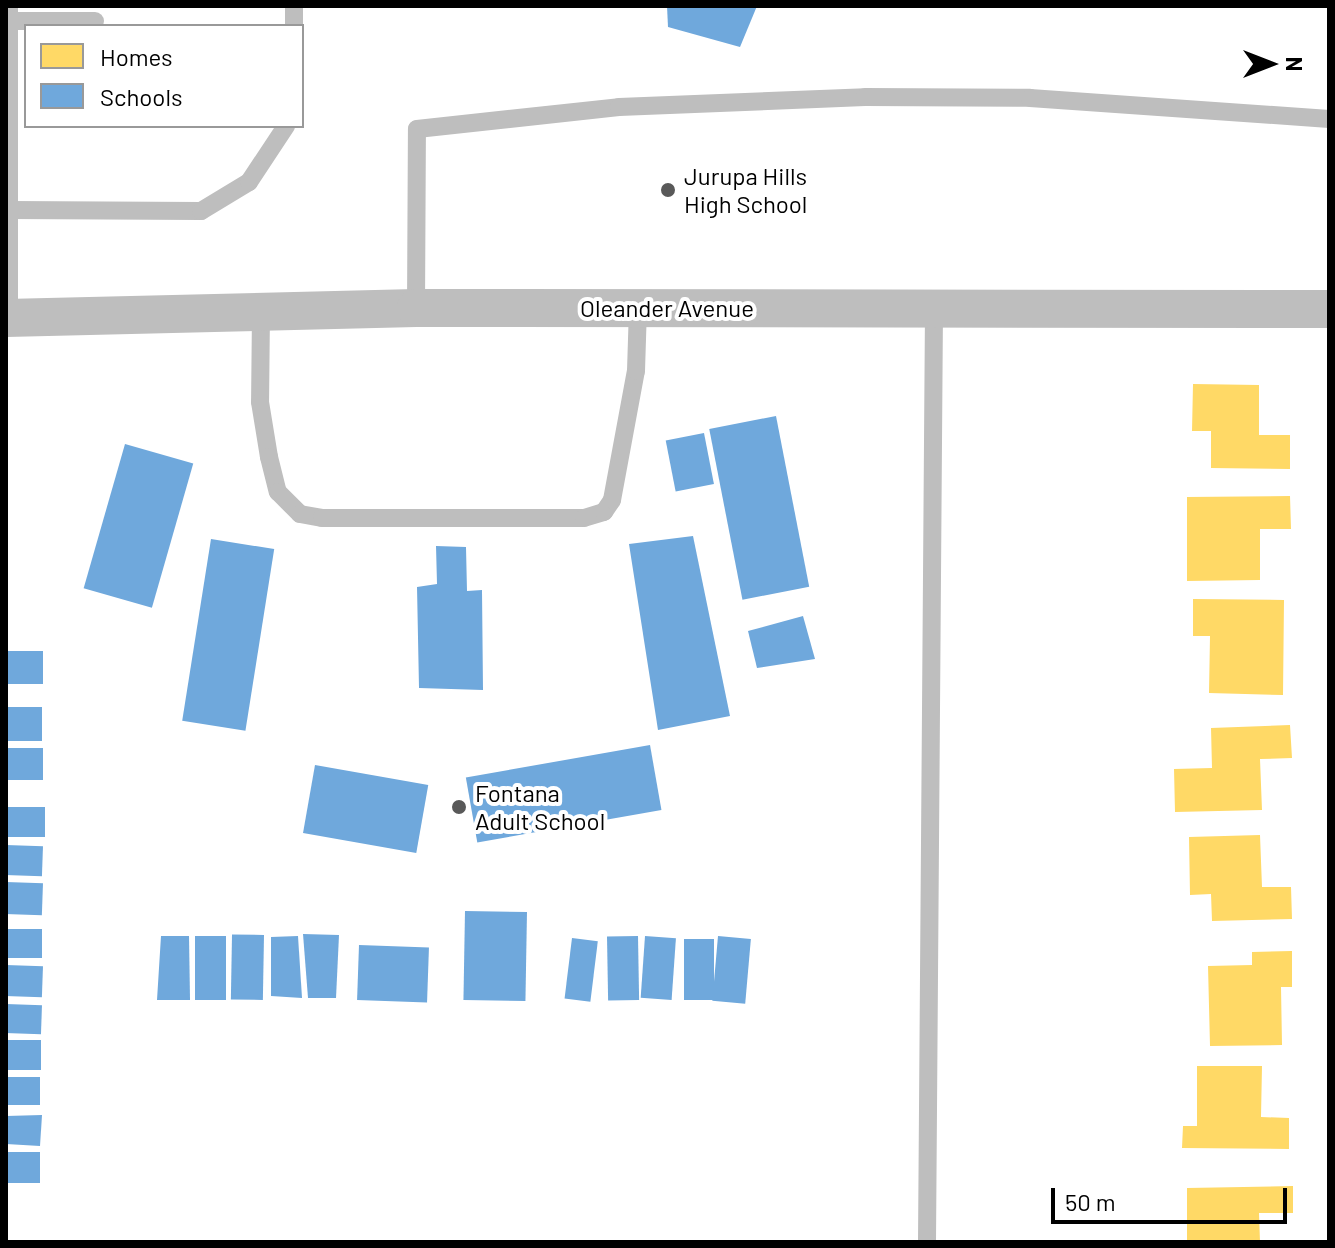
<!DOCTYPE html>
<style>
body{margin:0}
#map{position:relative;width:1335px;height:1248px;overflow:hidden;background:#fff;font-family:Barlow,sans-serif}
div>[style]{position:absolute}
.homes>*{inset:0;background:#ffd966}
.schools>*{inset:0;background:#6fa8dc;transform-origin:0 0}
.lane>*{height:18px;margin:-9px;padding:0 9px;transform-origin:9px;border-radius:9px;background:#bebebe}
.street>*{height:38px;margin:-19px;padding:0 19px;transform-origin:19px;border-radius:19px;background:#bebebe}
.dots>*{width:22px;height:22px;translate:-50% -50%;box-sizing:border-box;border:4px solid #fff;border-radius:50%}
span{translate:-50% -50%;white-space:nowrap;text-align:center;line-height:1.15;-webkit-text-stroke:8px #fff;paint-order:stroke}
.poi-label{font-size:24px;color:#000}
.left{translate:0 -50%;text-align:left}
.street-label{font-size:24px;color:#000}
.frame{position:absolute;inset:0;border:8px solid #000;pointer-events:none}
.legend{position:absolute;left:24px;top:24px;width:280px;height:104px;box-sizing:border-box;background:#fff;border:2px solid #999;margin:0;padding:10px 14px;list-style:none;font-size:24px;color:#000}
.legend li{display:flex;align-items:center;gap:16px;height:40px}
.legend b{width:40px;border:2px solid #999}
.north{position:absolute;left:1231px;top:24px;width:80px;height:80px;-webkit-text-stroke:6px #fff;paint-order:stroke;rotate:90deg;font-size:22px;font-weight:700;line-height:32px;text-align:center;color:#000}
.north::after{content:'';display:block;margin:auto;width:28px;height:36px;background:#000;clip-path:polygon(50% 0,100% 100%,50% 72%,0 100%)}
.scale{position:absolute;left:1051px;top:1188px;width:236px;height:36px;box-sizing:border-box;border:4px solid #000;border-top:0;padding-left:10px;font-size:24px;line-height:28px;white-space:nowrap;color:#000;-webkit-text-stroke:6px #fff;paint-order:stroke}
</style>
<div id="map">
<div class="homes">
<i style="clip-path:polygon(1193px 384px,1259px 385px,1259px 435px,1290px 435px,1290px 469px,1211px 468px,1211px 431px,1192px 431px)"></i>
<i style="clip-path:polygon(1290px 496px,1291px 529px,1260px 529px,1260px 580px,1187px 581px,1187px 497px)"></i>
<i style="clip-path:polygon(1193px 599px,1284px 600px,1283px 695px,1209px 693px,1210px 636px,1193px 636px)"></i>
<i style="clip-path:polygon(1290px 725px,1292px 758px,1260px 759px,1262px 810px,1175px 812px,1174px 769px,1212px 768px,1211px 728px)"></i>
<i style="clip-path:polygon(1260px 835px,1262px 887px,1291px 887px,1292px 919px,1212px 921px,1211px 894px,1190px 895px,1189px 837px)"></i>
<i style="clip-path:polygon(1292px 951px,1292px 987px,1281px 987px,1282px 1045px,1210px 1046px,1208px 966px,1252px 965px,1252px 952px)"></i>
<i style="clip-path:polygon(1197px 1066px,1262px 1066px,1261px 1117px,1289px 1118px,1289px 1149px,1182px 1148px,1183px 1126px,1197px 1126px)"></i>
<i style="clip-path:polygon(1293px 1186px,1293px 1213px,1259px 1213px,1260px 1242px,1187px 1242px,1187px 1188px)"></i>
</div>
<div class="schools">
<i style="clip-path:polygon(667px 6px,757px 6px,740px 47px,668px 27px)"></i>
<i style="left:776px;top:416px;width:174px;height:68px;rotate:79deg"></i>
<i style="left:704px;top:433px;width:52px;height:39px;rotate:79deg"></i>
<i style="left:125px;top:444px;width:71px;height:150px;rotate:16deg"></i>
<i style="clip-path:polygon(693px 536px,730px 716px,658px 730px,629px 544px)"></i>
<i style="left:211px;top:539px;width:64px;height:184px;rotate:9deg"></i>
<i style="clip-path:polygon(436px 546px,466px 547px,467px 591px,482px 590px,483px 690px,419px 688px,417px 587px,437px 584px)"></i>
<i style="clip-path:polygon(803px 616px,815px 659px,757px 668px,748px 631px)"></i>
<i style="left:6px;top:651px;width:37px;height:33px"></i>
<i style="left:42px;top:707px;width:34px;height:36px;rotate:90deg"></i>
<i style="left:650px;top:745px;width:66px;height:187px;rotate:80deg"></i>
<i style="left:6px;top:748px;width:37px;height:32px"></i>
<i style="left:315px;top:765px;width:115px;height:69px;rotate:10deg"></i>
<i style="left:6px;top:807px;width:39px;height:30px"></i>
<i style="left:6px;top:845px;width:37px;height:30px;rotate:2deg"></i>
<i style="left:6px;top:882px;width:37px;height:32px;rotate:2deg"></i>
<i style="left:465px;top:911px;width:62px;height:89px;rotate:1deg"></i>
<i style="left:6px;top:929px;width:36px;height:29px"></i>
<i style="clip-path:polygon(303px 934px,339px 935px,336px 998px,308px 998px)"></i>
<i style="left:264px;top:935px;width:65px;height:32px;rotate:91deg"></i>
<i style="clip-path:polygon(161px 936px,189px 936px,190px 1000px,157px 1000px)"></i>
<i style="left:226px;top:936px;width:64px;height:31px;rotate:90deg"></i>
<i style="clip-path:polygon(298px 936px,302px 998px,271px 996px,271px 937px)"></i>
<i style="left:638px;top:936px;width:64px;height:31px;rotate:89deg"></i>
<i style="left:645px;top:936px;width:31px;height:62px;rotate:4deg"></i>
<i style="left:718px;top:936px;width:33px;height:65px;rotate:5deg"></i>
<i style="left:572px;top:938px;width:26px;height:61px;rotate:7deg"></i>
<i style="left:714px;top:939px;width:61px;height:30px;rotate:90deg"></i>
<i style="left:359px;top:945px;width:70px;height:55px;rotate:2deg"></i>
<i style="left:6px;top:965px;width:37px;height:31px;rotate:2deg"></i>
<i style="left:6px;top:1004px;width:36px;height:29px;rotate:2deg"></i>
<i style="left:6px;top:1040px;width:35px;height:30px"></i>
<i style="left:40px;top:1077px;width:28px;height:34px;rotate:90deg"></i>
<i style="clip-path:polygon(42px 1115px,40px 1146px,6px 1144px,6px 1116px)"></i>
<i style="left:6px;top:1152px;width:34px;height:31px"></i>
</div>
<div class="lane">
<i style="left:9px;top:21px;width:86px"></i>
<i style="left:294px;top:26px;width:20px;rotate:-90deg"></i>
<i style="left:9px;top:210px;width:192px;rotate:0.3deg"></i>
<i style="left:201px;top:211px;width:56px;rotate:-31.1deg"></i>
<i style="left:249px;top:182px;width:67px;rotate:-56.5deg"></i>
<i style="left:416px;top:308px;width:179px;rotate:-89.7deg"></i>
<i style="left:417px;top:129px;width:203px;rotate:-6.2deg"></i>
<i style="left:619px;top:107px;width:246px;rotate:-2.3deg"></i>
<i style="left:865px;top:97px;width:165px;rotate:0.3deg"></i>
<i style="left:1030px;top:98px;width:300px;rotate:4deg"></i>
<i style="left:261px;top:312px;width:90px;rotate:90.6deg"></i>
<i style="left:260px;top:402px;width:56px;rotate:80.7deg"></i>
<i style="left:269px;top:457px;width:36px;rotate:76deg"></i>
<i style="left:278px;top:492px;width:31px;rotate:45deg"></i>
<i style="left:300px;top:514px;width:22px;rotate:10deg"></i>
<i style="left:322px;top:518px;width:262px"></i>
<i style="left:584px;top:518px;width:21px;rotate:-17deg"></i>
<i style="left:604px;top:512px;width:14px;rotate:-56deg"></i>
<i style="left:612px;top:500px;width:131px;rotate:-79.5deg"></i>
<i style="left:636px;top:371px;width:63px;rotate:-88.2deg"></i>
<i style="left:9px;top:318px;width:312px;rotate:-90deg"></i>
<i style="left:927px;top:1242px;width:933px;rotate:-89.57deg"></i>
</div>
<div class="street">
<i style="left:6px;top:318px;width:410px;rotate:-1.4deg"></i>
<i style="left:416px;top:308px;width:913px;rotate:0.06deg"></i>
</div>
<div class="dots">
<i style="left:668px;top:190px;background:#595959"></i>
<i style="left:459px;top:807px;background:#595959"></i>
</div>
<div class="poi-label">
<span class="left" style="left:684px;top:190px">Jurupa Hills<br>High School</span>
<span class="left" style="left:475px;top:807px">Fontana<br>Adult School</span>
</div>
<div class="street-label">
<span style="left:667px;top:308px">Oleander Avenue</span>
</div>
<div class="frame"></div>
<ul class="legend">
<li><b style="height:22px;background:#ffd966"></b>Homes</li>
<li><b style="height:22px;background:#6fa8dc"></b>Schools</li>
</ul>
<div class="north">N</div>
<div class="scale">50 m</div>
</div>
